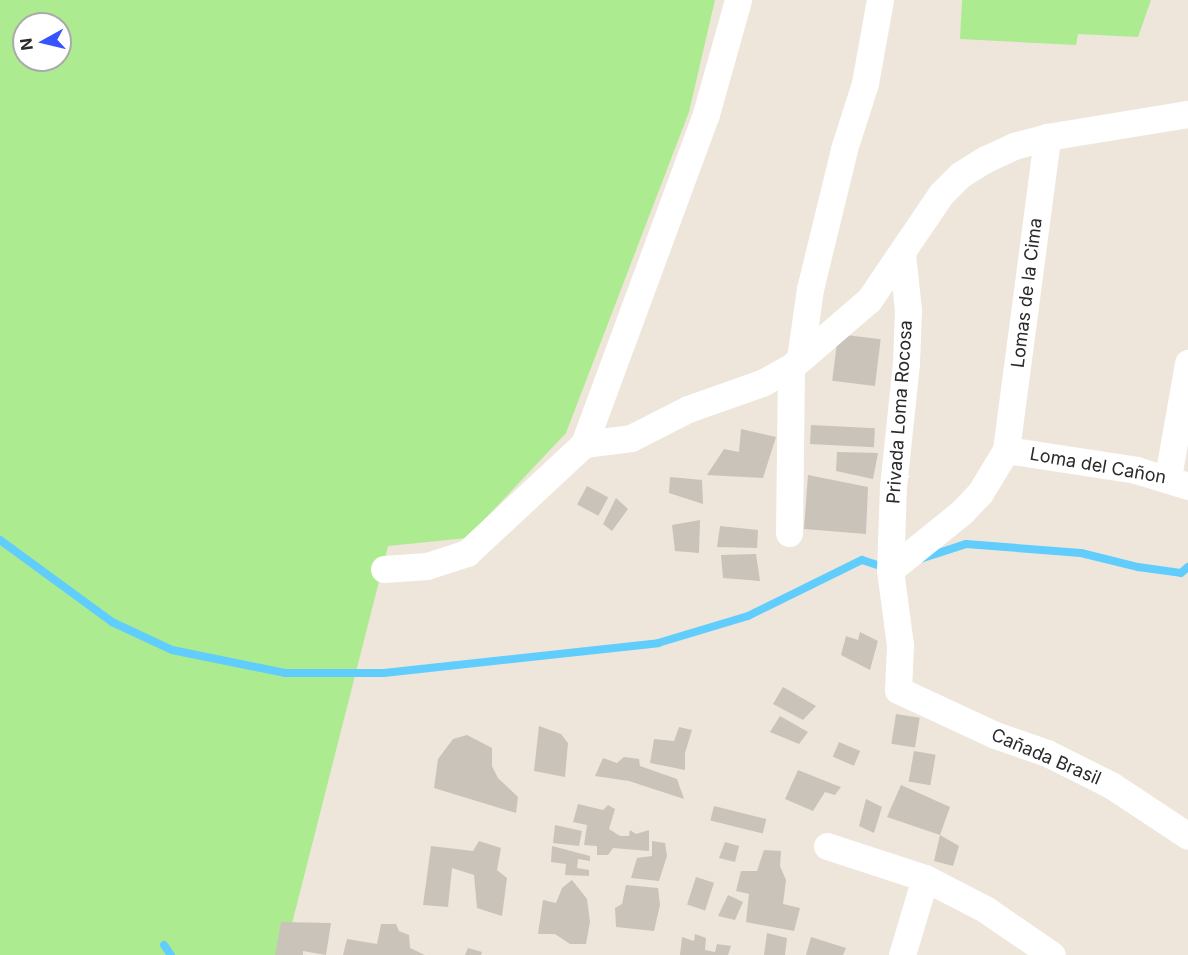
<!DOCTYPE html>
<meta charset="utf-8">
<style>
body{margin:0}
#map{position:relative;width:1188px;height:955px;overflow:hidden;background:#eee6da;font-family:Inter,sans-serif}
div>[style]{position:absolute}
.green>*{inset:0;background:#aceb90}
.stream>*{height:8px;margin:-4px;padding:0 4px;transform-origin:4px;border-radius:4px;background:#61cdfc}
.building>*{inset:0;background:#c9c3ba;transform-origin:0 0}
.minor>*{height:27px;margin:-13.5px;padding:0 13.5px;transform-origin:13.5px;border-radius:13.5px;background:#fff}
span{translate:-50% -50%;white-space:nowrap;text-align:center;line-height:1.15;-webkit-text-stroke:6px #fff;paint-order:stroke}
.street-label{font-size:18px;color:#2a2a2a}
.north{position:absolute;left:12px;top:12px;width:60px;height:60px;box-sizing:border-box;background:#fff;border:2px solid #aaa;border-radius:50%;rotate:262deg;font-size:16px;font-weight:700;line-height:24px;text-align:center;color:#2a2a2a}
.north::after{content:'';display:block;margin:auto;width:21px;height:27px;background:#3554ff;clip-path:polygon(50% 0,100% 100%,50% 72%,0 100%)}
</style>
<div id="map">
<div class="green">
<i style="clip-path:polygon(evenodd,0 0,715px 0,689px 112px,566px 433px,467px 538px,388px 546px,284px 955px,0 955px,0 0,24px 24px,60px 24px,60px 60px,24px 60px,24px 24px)"></i>
<i style="clip-path:polygon(962px 0,1151px 0,1138px 37px,1078px 34px,1076px 45px,960px 39px)"></i>
</div>
<div class="stream">
<i style="left:0;top:540px;width:139px;rotate:36.2deg"></i>
<i style="left:112px;top:622px;width:66px;rotate:25deg"></i>
<i style="left:172px;top:650px;width:115px;rotate:11.5deg"></i>
<i style="left:285px;top:673px;width:99px"></i>
<i style="left:384px;top:673px;width:276px;rotate:-6.2deg"></i>
<i style="left:658px;top:643px;width:94px;rotate:-16.7deg"></i>
<i style="left:748px;top:616px;width:127px;rotate:-26.2deg"></i>
<i style="left:862px;top:560px;width:25px;rotate:18deg"></i>
<i style="left:920px;top:559px;width:48px;rotate:-18.1deg"></i>
<i style="left:966px;top:544px;width:115px;rotate:4.5deg"></i>
<i style="left:1081px;top:553px;width:59px;rotate:13.8deg"></i>
<i style="left:1138px;top:567px;width:43px;rotate:7.9deg"></i>
<i style="left:1181px;top:573px;width:9px;rotate:-41deg"></i>
<i style="left:164px;top:945px;width:12px;rotate:55deg"></i>
</div>
<div class="building">
<i style="left:838px;top:334px;width:43px;height:47px;rotate:7deg"></i>
<i style="left:811px;top:425px;width:64px;height:19px;rotate:3deg"></i>
<i style="clip-path:polygon(741px 429px,776px 437px,763px 478px,707px 475px,724px 449px,739px 452px)"></i>
<i style="clip-path:polygon(837px 452px,878px 453px,873px 479px,836px 471px)"></i>
<i style="clip-path:polygon(808px 475px,868px 487px,866px 534px,804px 529px)"></i>
<i style="clip-path:polygon(670px 477px,702px 480px,703px 504px,669px 493px)"></i>
<i style="left:587px;top:486px;width:24px;height:21px;rotate:28deg"></i>
<i style="clip-path:polygon(616px 498px,628px 509px,612px 531px,603px 524px)"></i>
<i style="clip-path:polygon(700px 520px,699px 553px,675px 551px,672px 525px)"></i>
<i style="clip-path:polygon(720px 526px,758px 530px,757px 548px,717px 547px)"></i>
<i style="clip-path:polygon(756px 554px,760px 581px,723px 578px,721px 555px)"></i>
<i style="clip-path:polygon(860px 632px,878px 641px,870px 670px,841px 655px,846px 636px,858px 640px)"></i>
<i style="clip-path:polygon(783px 687px,816px 706px,803px 720px,773px 704px)"></i>
<i style="left:896px;top:714px;width:24px;height:30px;rotate:9deg"></i>
<i style="clip-path:polygon(780px 716px,808px 732px,799px 744px,770px 732px)"></i>
<i style="clip-path:polygon(539px 726px,561px 734px,568px 743px,565px 777px,534px 771px)"></i>
<i style="clip-path:polygon(679px 727px,692px 730px,685px 753px,685px 770px,650px 763px,654px 739px,674px 741px)"></i>
<i style="clip-path:polygon(467px 735px,492px 748px,492px 766px,498px 778px,518px 797px,516px 813px,434px 788px,438px 759px,453px 739px)"></i>
<i style="left:839px;top:742px;width:23px;height:16px;rotate:23deg"></i>
<i style="left:914px;top:751px;width:22px;height:31px;rotate:10deg"></i>
<i style="clip-path:polygon(624px 757px,639px 759px,640px 766px,677px 779px,684px 799px,629px 781px,595px 776px,603px 758px,617px 763px)"></i>
<i style="clip-path:polygon(798px 770px,833px 784px,841px 787px,835px 795px,825px 792px,813px 811px,785px 799px)"></i>
<i style="clip-path:polygon(901px 785px,950px 807px,940px 835px,959px 846px,953px 866px,934px 861px,940px 835px,887px 817px)"></i>
<i style="clip-path:polygon(866px 799px,882px 807px,874px 833px,859px 826px)"></i>
<i style="clip-path:polygon(578px 804px,603px 810px,608px 805px,615px 809px,609px 829px,620px 836px,629px 836px,630px 830px,636px 834px,649px 830px,649px 851px,613px 848px,608px 855px,597px 855px,597px 846px,584px 845px,587px 825px,573px 822px)"></i>
<i style="left:714px;top:806px;width:54px;height:15px;rotate:14deg"></i>
<i style="clip-path:polygon(555px 825px,582px 831px,579px 846px,553px 843px)"></i>
<i style="clip-path:polygon(479px 841px,501px 848px,497px 870px,507px 878px,502px 916px,477px 908px,474px 875px,452px 868px,448px 907px,423px 905px,431px 846px,473px 851px)"></i>
<i style="clip-path:polygon(652px 841px,665px 843px,667px 856px,659px 881px,631px 878px,637px 858px,652px 856px)"></i>
<i style="clip-path:polygon(725px 842px,739px 846px,735px 862px,719px 858px)"></i>
<i style="clip-path:polygon(552px 846px,590px 856px,590px 861px,578px 859px,577px 868px,589px 870px,589px 876px,565px 875px,566px 864px,551px 862px)"></i>
<i style="clip-path:polygon(764px 850px,781px 851px,780px 866px,786px 880px,783px 904px,800px 908px,794px 931px,746px 922px,749px 894px,736px 891px,741px 871px,757px 871px)"></i>
<i style="left:696px;top:877px;width:19px;height:29px;rotate:18deg"></i>
<i style="clip-path:polygon(572px 880px,587px 899px,590px 922px,586px 944px,570px 944px,555px 934px,538px 934px,543px 900px,556px 903px,562px 888px)"></i>
<i style="clip-path:polygon(626px 885px,658px 888px,660px 905px,654px 931px,616px 927px,615px 908px,622px 904px)"></i>
<i style="clip-path:polygon(728px 895px,743px 902px,735px 920px,718px 916px)"></i>
<i style="clip-path:polygon(281px 922px,331px 923px,326px 955px,303px 951px,303px 955px,275px 955px)"></i>
<i style="clip-path:polygon(381px 924px,396px 924px,399px 931px,409px 935px,410px 948px,425px 955px,343px 955px,347px 939px,377px 944px)"></i>
<i style="clip-path:polygon(767px 933px,787px 938px,785px 955px,764px 955px)"></i>
<i style="clip-path:polygon(695px 934px,706px 938px,705px 950px,715px 952px,717px 944px,731px 946px,728px 955px,680px 955px,682px 937px,694px 941px)"></i>
<i style="clip-path:polygon(811px 937px,846px 948px,843px 955px,806px 955px)"></i>
<i style="clip-path:polygon(468px 948px,482px 952px,481px 955px,465px 955px)"></i>
</div>
<div class="minor">
<i style="left:902px;top:254px;width:56px;rotate:83.9deg"></i>
<i style="left:908px;top:310px;width:53px;rotate:92.2deg"></i>
<i style="left:906px;top:363px;width:124px;rotate:96deg"></i>
<i style="left:893px;top:486px;width:84px;rotate:92deg"></i>
<i style="left:890px;top:570px;width:76px;rotate:82.4deg"></i>
<i style="left:900px;top:645px;width:45px;rotate:92.5deg"></i>
<i style="left:898px;top:690px;width:107px;rotate:24.9deg"></i>
<i style="left:995px;top:735px;width:55px;rotate:19.1deg"></i>
<i style="left:1047px;top:753px;width:72px;rotate:26.6deg"></i>
<i style="left:1111px;top:785px;width:92px;rotate:33.5deg"></i>
<i style="left:800px;top:359px;width:71px;rotate:-81.9deg"></i>
<i style="left:810px;top:289px;width:144px;rotate:-76.3deg"></i>
<i style="left:844px;top:149px;width:69px;rotate:-72.3deg"></i>
<i style="left:865px;top:83px;width:84px;rotate:-79.8deg"></i>
<i style="left:584px;top:444px;width:47px;rotate:-7.3deg"></i>
<i style="left:631px;top:438px;width:64px;rotate:-27deg"></i>
<i style="left:688px;top:409px;width:78px;rotate:-19.4deg"></i>
<i style="left:762px;top:383px;width:33px;rotate:-29deg"></i>
<i style="left:791px;top:367px;width:103px;rotate:-40.7deg"></i>
<i style="left:869px;top:300px;width:128px;rotate:-55.8deg"></i>
<i style="left:941px;top:194px;width:27px;rotate:-45deg"></i>
<i style="left:960px;top:175px;width:31px;rotate:-32deg"></i>
<i style="left:986px;top:159px;width:31px;rotate:-25deg"></i>
<i style="left:1014px;top:146px;width:34px;rotate:-15deg"></i>
<i style="left:1047px;top:137px;width:143px;rotate:-9.3deg"></i>
<i style="left:1006px;top:450px;width:132px;rotate:8.7deg"></i>
<i style="left:1136px;top:470px;width:54px;rotate:17.1deg"></i>
<i style="left:1168px;top:477px;width:116px;rotate:-80deg"></i>
<i style="left:789px;top:533px;width:166px;rotate:-89.3deg"></i>
<i style="left:384px;top:569px;width:43px;rotate:-4deg"></i>
<i style="left:427px;top:566px;width:42px;rotate:-18deg"></i>
<i style="left:467px;top:553px;width:160px;rotate:-43deg"></i>
<i style="left:584px;top:444px;width:352px;rotate:-69.7deg"></i>
<i style="left:706px;top:114px;width:118px;rotate:-74.3deg"></i>
<i style="left:890px;top:570px;width:92px;rotate:-38.9deg"></i>
<i style="left:962px;top:512px;width:26px;rotate:-47deg"></i>
<i style="left:980px;top:493px;width:50px;rotate:-58.8deg"></i>
<i style="left:1006px;top:450px;width:316px;rotate:-82.5deg"></i>
<i style="left:827px;top:846px;width:103px;rotate:18.1deg"></i>
<i style="left:925px;top:878px;width:68px;rotate:27.3deg"></i>
<i style="left:985px;top:909px;width:81px;rotate:34.5deg"></i>
<i style="left:902px;top:955px;width:80px;rotate:-73.4deg"></i>
</div>
<div class="street-label">
<span style="left:1027px;top:293px;rotate:-83deg">Lomas de la Cima</span>
<span style="left:900px;top:412px;rotate:-86deg">Privada Loma Rocosa</span>
<span style="left:1098px;top:466px;rotate:10deg">Loma del Cañon</span>
<span style="left:1046px;top:757px;rotate:23deg">Cañada Brasil</span>
</div>
<div class="north">N</div>
</div>
